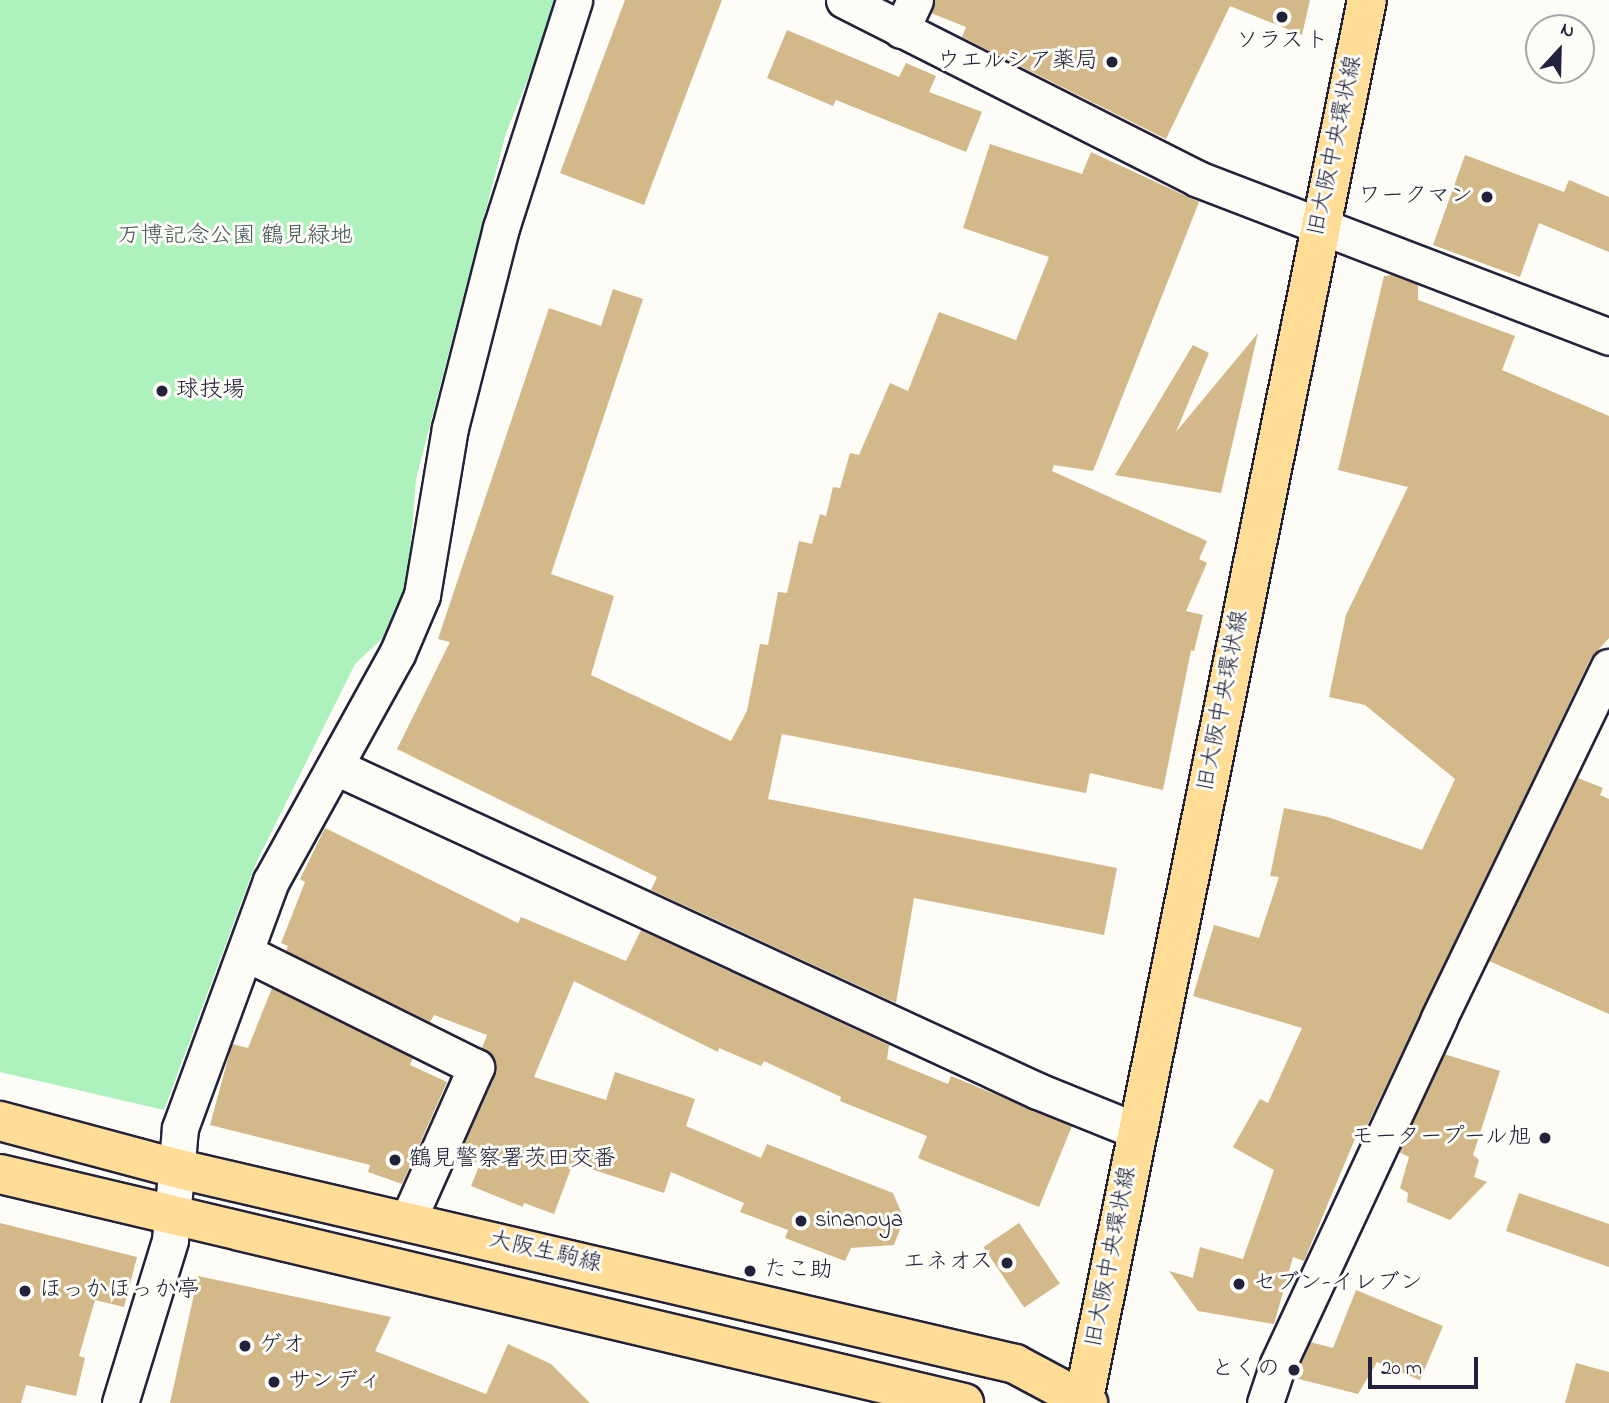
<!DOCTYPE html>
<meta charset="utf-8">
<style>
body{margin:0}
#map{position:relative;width:1609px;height:1403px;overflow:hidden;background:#fdfcf7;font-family:"Indie Flower","Klee One",sans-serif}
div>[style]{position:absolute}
.green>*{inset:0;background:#adf1bc}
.building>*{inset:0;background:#d3b989;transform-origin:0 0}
.roads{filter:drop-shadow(2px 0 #22223b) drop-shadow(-2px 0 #22223b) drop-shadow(0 2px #22223b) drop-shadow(0 -2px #22223b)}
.minor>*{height:35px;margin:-17.5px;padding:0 17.5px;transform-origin:17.5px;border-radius:17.5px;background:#fdfcf7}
.primary>*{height:38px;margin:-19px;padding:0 19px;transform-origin:19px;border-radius:19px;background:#ffdd96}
.dots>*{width:19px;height:19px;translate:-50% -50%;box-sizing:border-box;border:4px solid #fdfcf7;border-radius:50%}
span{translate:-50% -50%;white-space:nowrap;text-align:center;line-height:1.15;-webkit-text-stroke:6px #fdfcf7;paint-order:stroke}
.poi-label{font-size:23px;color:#22223b}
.right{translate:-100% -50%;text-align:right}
.left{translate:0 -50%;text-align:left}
.street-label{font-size:23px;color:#22223b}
.park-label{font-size:23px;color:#45565b}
.north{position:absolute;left:1525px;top:14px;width:70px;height:70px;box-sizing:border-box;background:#fdfcf7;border:2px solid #a5a5ac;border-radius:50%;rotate:22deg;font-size:19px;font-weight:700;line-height:28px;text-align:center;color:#22223b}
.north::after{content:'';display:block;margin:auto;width:24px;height:32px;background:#22223b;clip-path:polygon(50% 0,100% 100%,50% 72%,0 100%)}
.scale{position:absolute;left:1368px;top:1357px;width:110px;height:32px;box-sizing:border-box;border:4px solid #22223b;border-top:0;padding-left:9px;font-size:21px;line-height:24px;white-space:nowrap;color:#22223b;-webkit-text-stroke:5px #fdfcf7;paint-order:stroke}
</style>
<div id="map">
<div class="green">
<i style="clip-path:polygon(0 0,560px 0,506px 133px,416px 479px,408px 580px,389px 632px,355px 664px,256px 863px,164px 1110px,0 1072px)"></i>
</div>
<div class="building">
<i style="clip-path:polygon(625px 0,722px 0,644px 205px,560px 173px)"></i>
<i style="clip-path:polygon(935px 0,1310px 0,1302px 35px,1230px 6px,1166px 139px,962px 37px,966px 27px,931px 13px)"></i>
<i style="clip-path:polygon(787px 30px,899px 77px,906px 63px,936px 76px,929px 92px,982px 112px,966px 152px,836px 100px,833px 106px,767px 78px)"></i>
<i style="clip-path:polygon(990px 144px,1082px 174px,1091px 152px,1199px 202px,1093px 471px,1054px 465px,1052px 471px,1207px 541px,1199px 559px,1207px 563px,1186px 611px,1203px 615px,1194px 651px,1191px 650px,1163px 790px,1090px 773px,1086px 793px,782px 734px,768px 799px,1117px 868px,1104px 935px,914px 898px,896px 1003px,651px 890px,657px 877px,397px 749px,450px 642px,438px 639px,549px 308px,601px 326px,613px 289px,643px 299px,551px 574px,614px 596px,591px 675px,731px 741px,747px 711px,760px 644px,768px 645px,778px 592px,787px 593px,799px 541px,812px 544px,820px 514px,826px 516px,833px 487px,840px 488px,850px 453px,859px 455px,890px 383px,908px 391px,939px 312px,1016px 340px,1049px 257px,963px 228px)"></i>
<i style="clip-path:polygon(1465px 155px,1564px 192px,1569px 180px,1609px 197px,1609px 252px,1539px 223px,1520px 277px,1433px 245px)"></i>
<i style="clip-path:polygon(1392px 275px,1418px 285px,1418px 300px,1515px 336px,1502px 370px,1609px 416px,1609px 638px,1591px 658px,1362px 1136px,1357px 1134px,1304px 1261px,1293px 1257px,1274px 1324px,1198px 1311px,1169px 1271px,1193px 1278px,1200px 1247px,1243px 1259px,1274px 1170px,1233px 1147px,1260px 1099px,1268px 1103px,1302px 1028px,1193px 996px,1214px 925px,1259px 938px,1279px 877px,1270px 876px,1284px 808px,1328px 817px,1422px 850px,1455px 779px,1365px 705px,1329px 697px,1346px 615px,1408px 487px,1338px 470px,1384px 276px)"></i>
<i style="clip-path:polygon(1258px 333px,1221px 493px,1115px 475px,1193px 345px,1209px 353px,1176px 432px)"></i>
<i style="clip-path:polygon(1578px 778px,1603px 788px,1600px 795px,1609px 799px,1609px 1014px,1489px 961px)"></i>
<i style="clip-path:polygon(325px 828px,518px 923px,521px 917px,626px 961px,641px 930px,889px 1045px,887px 1059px,948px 1084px,951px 1076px,1072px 1126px,1039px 1207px,918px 1158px,927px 1136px,840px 1101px,841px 1097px,764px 1061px,761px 1066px,719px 1048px,718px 1052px,574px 981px,534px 1077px,606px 1100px,615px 1072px,695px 1099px,686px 1126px,761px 1158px,767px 1144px,893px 1193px,904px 1219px,894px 1245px,851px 1248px,845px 1261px,785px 1238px,788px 1230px,740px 1212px,744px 1203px,671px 1172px,664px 1193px,573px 1163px,554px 1214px,524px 1203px,523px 1207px,471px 1186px,480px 1164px,459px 1155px,495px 1075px,493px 1056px,482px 1048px,487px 1035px,434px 1015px,430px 1022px,286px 951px,288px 946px,281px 943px,305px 882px,300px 879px)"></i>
<i style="clip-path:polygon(272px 988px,413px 1058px,410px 1065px,447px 1082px,402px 1184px,368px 1172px,370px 1165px,210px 1125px,232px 1044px,248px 1048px)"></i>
<i style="clip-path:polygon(1444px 1054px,1500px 1071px,1473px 1155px,1479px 1160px,1474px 1177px,1487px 1182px,1450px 1220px,1407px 1202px,1408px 1193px,1400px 1188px,1409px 1157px,1399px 1152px)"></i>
<i style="clip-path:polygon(1519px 1193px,1609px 1224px,1609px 1267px,1506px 1231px)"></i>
<i style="clip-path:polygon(0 1223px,137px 1257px,124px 1307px,95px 1300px,79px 1356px,85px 1358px,76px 1396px,26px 1385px,21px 1403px,0 1403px)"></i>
<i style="left:1019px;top:1223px;width:73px;height:43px;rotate:56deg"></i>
<i style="clip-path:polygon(198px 1276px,391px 1317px,375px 1351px,486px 1394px,508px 1344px,551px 1364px,590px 1403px,170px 1403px)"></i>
<i style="clip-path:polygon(1356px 1290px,1443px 1326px,1420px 1380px,1377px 1362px,1358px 1394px,1295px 1378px,1310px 1342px,1333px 1348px)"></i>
<i style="clip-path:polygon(1576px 1363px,1609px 1372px,1609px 1403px,1565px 1403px)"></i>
</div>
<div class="roads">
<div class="minor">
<i style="left:844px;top:0;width:397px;rotate:26.8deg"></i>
<i style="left:1198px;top:179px;width:440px;rotate:21deg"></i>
<i style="left:901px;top:30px;width:33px;rotate:-65deg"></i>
<i style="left:336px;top:767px;width:773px;rotate:24.78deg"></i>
<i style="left:1038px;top:1091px;width:107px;rotate:22deg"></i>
<i style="left:246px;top:953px;width:257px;rotate:26.4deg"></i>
<i style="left:476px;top:1067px;width:167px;rotate:114deg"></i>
<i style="left:120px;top:1403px;width:170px;rotate:-72.9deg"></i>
<i style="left:170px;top:1240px;width:112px;rotate:-84.9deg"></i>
<i style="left:180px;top:1128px;width:263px;rotate:-69.8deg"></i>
<i style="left:271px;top:881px;width:260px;rotate:-61deg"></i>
<i style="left:397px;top:654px;width:64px;rotate:-67deg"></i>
<i style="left:422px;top:595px;width:169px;rotate:-80.5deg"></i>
<i style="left:450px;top:428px;width:206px;rotate:-75.7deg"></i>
<i style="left:501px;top:228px;width:239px;rotate:-72.2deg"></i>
<i style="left:1265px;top:1403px;width:41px;rotate:-71.6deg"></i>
<i style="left:1278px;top:1364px;width:382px;rotate:-65deg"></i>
<i style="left:1439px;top:1018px;width:390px;rotate:-64.2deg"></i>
</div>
<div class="primary">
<i style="left:0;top:1121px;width:181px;rotate:15deg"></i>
<i style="left:175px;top:1168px;width:863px;rotate:13.13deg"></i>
<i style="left:1015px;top:1364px;width:83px;rotate:28.1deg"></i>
<i style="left:0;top:1174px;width:991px;rotate:13.36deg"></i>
<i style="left:1083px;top:1403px;width:1431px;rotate:-78.56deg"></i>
</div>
</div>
<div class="dots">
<i style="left:1282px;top:17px;background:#22223b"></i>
<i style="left:1112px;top:62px;background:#22223b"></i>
<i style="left:1487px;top:197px;background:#22223b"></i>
<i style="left:162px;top:391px;background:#22223b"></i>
<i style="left:1545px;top:1138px;background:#22223b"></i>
<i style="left:395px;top:1160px;background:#22223b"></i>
<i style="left:801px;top:1221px;background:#22223b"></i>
<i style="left:1007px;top:1263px;background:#22223b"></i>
<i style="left:750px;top:1271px;background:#22223b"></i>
<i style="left:1239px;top:1284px;background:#22223b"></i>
<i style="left:25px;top:1291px;background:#22223b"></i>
<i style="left:245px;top:1346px;background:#22223b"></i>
<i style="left:1294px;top:1370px;background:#22223b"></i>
<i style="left:274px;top:1382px;background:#22223b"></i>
</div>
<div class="poi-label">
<span style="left:1282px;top:42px">ソラスト</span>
<span class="right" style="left:1098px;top:62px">ウエルシア薬局</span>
<span class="right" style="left:1473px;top:197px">ワークマン</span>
<span class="left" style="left:176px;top:391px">球技場</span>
<span class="right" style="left:1531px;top:1138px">モータープール旭</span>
<span class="left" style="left:409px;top:1160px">鶴見警察署茨田交番</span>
<span class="left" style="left:815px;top:1221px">sinanoya</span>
<span class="right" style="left:993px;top:1263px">エネオス</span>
<span class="left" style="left:764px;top:1271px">たこ助</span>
<span class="left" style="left:1253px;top:1284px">セブン-イレブン</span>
<span class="left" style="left:39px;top:1291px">ほっかほっか亭</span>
<span class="left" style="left:259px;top:1346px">ゲオ</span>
<span class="right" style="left:1280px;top:1370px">とくの</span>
<span class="left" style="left:288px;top:1382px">サンディ</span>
</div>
<div class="street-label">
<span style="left:1336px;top:146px;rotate:-78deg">旧大阪中央環状線</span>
<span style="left:1224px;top:701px;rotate:-79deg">旧大阪中央環状線</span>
<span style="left:545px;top:1253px;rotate:13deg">大阪生駒線</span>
<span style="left:1112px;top:1257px;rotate:-79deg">旧大阪中央環状線</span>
</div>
<div class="park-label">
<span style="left:235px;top:237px">万博記念公園 鶴見緑地</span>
</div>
<div class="north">N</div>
<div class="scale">20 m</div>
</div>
